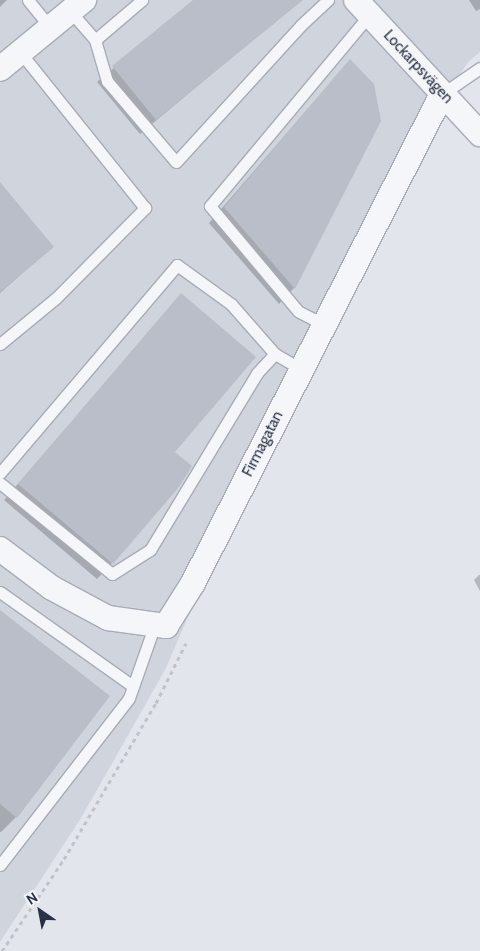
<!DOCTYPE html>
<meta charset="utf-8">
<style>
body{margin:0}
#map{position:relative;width:480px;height:951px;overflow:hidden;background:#e2e5eb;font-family:Cabin,sans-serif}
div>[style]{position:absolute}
.built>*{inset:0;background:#d0d4dd}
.shadow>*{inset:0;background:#0003}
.building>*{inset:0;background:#b9bec9}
.path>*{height:3px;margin-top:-1.5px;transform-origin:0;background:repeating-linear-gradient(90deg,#c0c3ca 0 4px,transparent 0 8px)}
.roads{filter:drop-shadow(1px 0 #a7acb6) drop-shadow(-1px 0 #a7acb6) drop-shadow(0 1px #a7acb6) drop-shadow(0 -1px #a7acb6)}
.lane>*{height:11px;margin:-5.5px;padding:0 5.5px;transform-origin:5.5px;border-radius:5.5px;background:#f5f6f9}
.street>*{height:24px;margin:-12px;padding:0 12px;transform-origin:12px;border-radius:12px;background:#f5f6f9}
span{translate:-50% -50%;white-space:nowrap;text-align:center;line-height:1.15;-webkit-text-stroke:4px #f2f4f8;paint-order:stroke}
.street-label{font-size:15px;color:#293244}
.north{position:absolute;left:15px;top:886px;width:50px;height:50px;-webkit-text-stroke:4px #f2f4f8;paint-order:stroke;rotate:327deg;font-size:14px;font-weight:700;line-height:20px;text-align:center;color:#293244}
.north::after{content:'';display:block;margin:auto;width:18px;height:22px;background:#293244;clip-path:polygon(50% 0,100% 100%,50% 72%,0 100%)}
</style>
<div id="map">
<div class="built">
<i style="clip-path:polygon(0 0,480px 0,480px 52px,469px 61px,415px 139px,305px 346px,165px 670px,81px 818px,0 942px)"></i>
</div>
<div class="shadow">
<i style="clip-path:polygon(0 0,7px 0,0 7px)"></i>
<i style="clip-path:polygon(195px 0,291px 0,296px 4px,140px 134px,97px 82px)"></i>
<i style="clip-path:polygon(469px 0,480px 0,480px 9px,476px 11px)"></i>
<i style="clip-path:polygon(350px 60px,380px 121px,294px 288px,279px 304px,209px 223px)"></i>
<i style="clip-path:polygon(0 184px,52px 247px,0 293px)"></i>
<i style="clip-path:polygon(181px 295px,173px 452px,112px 563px,97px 579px,4px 500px)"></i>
<i style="clip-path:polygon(479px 575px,480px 575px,480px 591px,474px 580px)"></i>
<i style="clip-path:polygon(0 612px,16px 817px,1px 832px,0 832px)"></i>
</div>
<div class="building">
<i style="clip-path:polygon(193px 0,303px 0,156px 120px,112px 66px)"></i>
<i style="clip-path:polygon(350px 59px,374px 84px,381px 121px,295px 289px,224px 207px)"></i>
<i style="clip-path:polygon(0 182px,54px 247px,0 292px)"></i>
<i style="clip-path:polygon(181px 293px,256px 357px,175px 452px,192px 466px,179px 487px,113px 564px,18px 484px)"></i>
<i style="clip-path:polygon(0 610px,110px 696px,17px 818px,0 804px)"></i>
</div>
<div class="path">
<i style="left:2px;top:951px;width:111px;rotate:-56deg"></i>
<i style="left:64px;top:859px;width:181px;rotate:-59.5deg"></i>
<i style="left:156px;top:703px;width:67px;rotate:-63.4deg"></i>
</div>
<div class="roads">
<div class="lane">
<i style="left:28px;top:0;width:36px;rotate:51deg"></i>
<i style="left:70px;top:11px;width:38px;rotate:49deg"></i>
<i style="left:95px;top:40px;width:62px;rotate:-40.4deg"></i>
<i style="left:95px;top:40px;width:43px;rotate:73.7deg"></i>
<i style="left:107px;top:81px;width:106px;rotate:49.6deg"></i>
<i style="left:176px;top:162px;width:185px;rotate:-47.6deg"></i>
<i style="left:301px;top:25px;width:37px;rotate:-43deg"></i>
<i style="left:442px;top:94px;width:46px;rotate:-34.4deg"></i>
<i style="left:325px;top:325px;width:30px;rotate:-153deg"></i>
<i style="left:298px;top:311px;width:137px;rotate:-130deg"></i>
<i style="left:210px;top:206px;width:249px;rotate:-50.2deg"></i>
<i style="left:0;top:344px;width:72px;rotate:-39.4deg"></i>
<i style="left:56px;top:298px;width:127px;rotate:-45.3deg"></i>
<i style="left:145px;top:208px;width:200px;rotate:-128.7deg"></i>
<i style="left:0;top:473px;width:273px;rotate:-49.6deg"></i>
<i style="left:177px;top:265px;width:67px;rotate:35.8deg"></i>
<i style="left:231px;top:304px;width:67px;rotate:48.7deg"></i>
<i style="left:275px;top:354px;width:30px;rotate:30deg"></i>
<i style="left:0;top:483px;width:144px;rotate:39.1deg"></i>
<i style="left:112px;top:574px;width:45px;rotate:-32.3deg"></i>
<i style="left:150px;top:550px;width:207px;rotate:-58.8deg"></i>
<i style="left:257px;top:373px;width:26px;rotate:-47deg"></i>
<i style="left:0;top:592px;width:163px;rotate:35.3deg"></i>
<i style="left:0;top:865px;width:211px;rotate:-52.3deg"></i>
<i style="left:129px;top:698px;width:78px;rotate:-70.6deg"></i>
</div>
<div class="street">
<i style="left:356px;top:0;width:183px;rotate:47.2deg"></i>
<i style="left:0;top:69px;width:109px;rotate:-39.4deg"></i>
<i style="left:0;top:549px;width:65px;rotate:36.9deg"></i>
<i style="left:52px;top:588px;width:64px;rotate:28.2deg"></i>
<i style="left:108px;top:618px;width:59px;rotate:7.9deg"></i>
<i style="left:166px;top:626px;width:51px;rotate:-57.9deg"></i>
<i style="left:193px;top:583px;width:549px;rotate:-63.01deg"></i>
</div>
</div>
<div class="street-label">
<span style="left:418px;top:67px;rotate:47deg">Lockarpsvägen</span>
<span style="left:263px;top:444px;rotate:-63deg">Firmagatan</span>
</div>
<div class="north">N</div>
</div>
